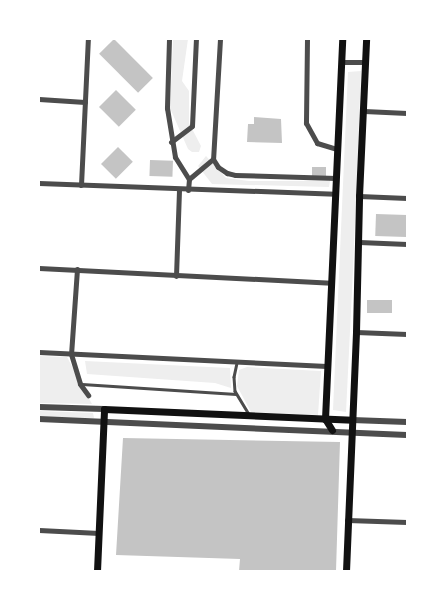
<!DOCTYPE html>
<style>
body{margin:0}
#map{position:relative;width:446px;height:610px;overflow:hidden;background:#fff;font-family:"Source Sans 3",sans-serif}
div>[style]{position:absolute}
.green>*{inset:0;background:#eee}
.building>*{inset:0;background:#c4c4c4;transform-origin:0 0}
.service>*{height:2.5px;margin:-1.25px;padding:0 1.25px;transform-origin:1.25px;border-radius:1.25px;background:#4c4c4c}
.minor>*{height:5px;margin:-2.5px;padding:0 2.5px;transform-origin:2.5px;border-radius:2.5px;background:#4c4c4c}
.tertiary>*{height:6px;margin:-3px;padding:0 3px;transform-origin:3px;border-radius:3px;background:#4c4c4c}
.secondary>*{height:7px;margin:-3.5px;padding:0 3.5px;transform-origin:3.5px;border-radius:3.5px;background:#111}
span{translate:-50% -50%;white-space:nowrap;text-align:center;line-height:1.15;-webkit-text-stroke:4.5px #fff;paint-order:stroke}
.frame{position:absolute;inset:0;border:40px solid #fff;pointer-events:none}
</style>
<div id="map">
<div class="green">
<i style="clip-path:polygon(173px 39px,188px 39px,182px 81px,189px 91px,189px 123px,201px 146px,199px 152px,192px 152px,188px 149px,170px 108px)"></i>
<i style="clip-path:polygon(361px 71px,353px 270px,346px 412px,333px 410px,348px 72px)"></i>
<i style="clip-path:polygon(206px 156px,226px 178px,249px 181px,330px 181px,329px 187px,212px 184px,198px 166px)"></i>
<i style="clip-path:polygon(39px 356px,67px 357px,92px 404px,39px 403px)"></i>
<i style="clip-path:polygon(85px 361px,230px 368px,231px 388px,215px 383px,87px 374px)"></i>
<i style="clip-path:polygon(247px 367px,321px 371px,318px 415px,251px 412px,237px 386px,239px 370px)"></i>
<i style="clip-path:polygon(39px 411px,93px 413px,94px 418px,39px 417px)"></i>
</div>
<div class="building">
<i style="left:114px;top:39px;width:55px;height:21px;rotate:45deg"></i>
<i style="left:116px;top:90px;width:28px;height:24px;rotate:45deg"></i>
<i style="clip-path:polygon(254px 117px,281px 119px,282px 143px,247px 142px,248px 124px,254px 124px)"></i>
<i style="left:118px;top:147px;width:21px;height:24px;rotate:45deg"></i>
<i style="left:150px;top:160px;width:23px;height:16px;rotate:2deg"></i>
<i style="left:312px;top:167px;width:14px;height:9px"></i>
<i style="left:376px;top:214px;width:31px;height:22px;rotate:2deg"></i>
<i style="left:367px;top:300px;width:25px;height:13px"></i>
<i style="clip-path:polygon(123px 438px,340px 442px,336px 571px,239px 571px,240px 559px,116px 555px)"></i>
</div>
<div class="service">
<i style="left:237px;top:363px;width:14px;rotate:102deg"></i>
<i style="left:234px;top:377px;width:14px;rotate:86deg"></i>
<i style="left:235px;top:391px;width:26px;rotate:59deg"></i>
<i style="left:82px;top:384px;width:154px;rotate:3.7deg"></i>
</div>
<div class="minor">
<i style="left:169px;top:39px;width:69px;rotate:91.7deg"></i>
<i style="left:167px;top:108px;width:50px;rotate:80.7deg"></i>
<i style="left:175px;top:157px;width:26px;rotate:58deg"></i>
<i style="left:189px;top:179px;width:11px;rotate:95deg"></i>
<i style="left:220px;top:39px;width:120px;rotate:93.3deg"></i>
<i style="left:213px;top:159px;width:9px;rotate:58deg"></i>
<i style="left:218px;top:167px;width:11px;rotate:34deg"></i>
<i style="left:227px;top:173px;width:8px;rotate:14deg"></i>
<i style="left:235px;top:175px;width:101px;rotate:1.7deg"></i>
<i style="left:307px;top:39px;width:84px;rotate:90.7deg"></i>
<i style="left:306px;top:123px;width:23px;rotate:61deg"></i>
<i style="left:317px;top:143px;width:21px;rotate:17deg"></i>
<i style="left:342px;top:62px;width:23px"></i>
<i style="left:39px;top:99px;width:46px;rotate:3.7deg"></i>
<i style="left:364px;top:111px;width:43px;rotate:2.7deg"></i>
<i style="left:171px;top:142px;width:26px;rotate:-37deg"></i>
<i style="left:192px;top:126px;width:87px;rotate:-87.4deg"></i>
<i style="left:189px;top:179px;width:31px;rotate:-40deg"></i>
<i style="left:39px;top:183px;width:296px;rotate:2.1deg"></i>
<i style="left:81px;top:185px;width:146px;rotate:-87.3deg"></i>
<i style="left:359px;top:196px;width:48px;rotate:2.4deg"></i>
<i style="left:359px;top:242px;width:48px;rotate:2.4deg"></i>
<i style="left:39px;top:268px;width:292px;rotate:2.9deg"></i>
<i style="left:77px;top:269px;width:85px;rotate:94deg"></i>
<i style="left:71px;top:354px;width:31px;rotate:73deg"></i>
<i style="left:80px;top:384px;width:14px;rotate:54deg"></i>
<i style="left:176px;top:276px;width:86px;rotate:-88deg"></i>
<i style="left:356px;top:332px;width:51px;rotate:2.2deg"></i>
<i style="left:39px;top:352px;width:288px;rotate:2.8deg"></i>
<i style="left:347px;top:520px;width:60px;rotate:1.9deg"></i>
<i style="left:39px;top:530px;width:60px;rotate:2.9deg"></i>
</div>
<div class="tertiary">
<i style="left:39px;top:407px;width:65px;rotate:1.8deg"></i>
<i style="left:39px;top:419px;width:368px;rotate:2.5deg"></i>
<i style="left:352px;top:420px;width:55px;rotate:2.1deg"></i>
</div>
<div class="secondary">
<i style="left:332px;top:430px;width:13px;rotate:-122deg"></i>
<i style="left:325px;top:419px;width:380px;rotate:-87.4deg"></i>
<i style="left:97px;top:571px;width:162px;rotate:-87.5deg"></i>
<i style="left:104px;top:409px;width:248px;rotate:2.5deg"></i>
<i style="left:346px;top:571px;width:239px;rotate:-87.6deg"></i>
<i style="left:356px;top:332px;width:136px;rotate:-88.7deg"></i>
<i style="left:359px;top:196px;width:157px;rotate:-87.4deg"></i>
</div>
<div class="frame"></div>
</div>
